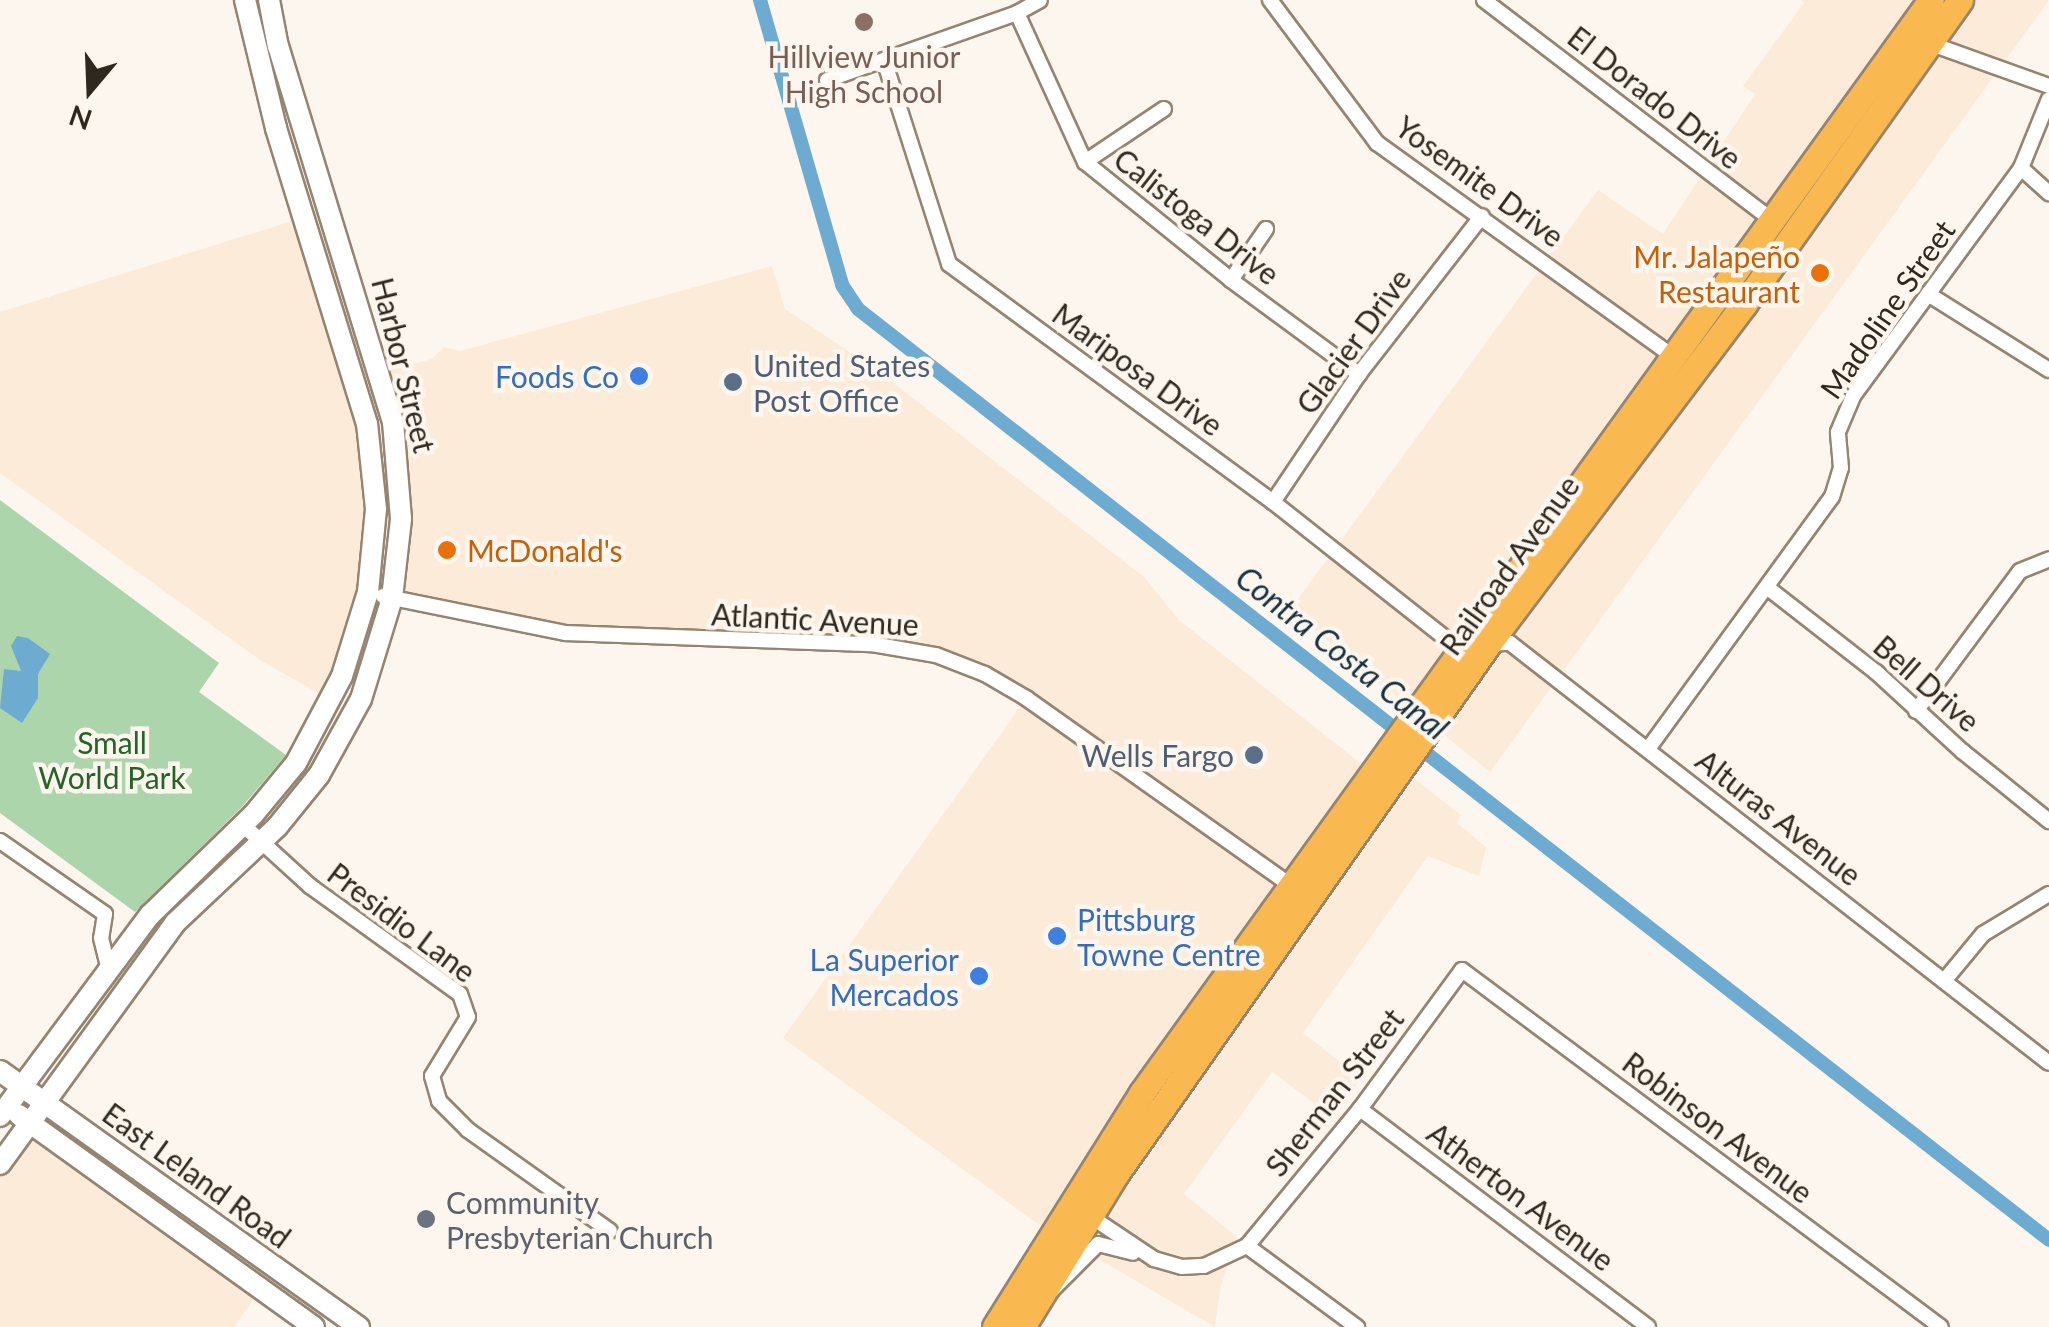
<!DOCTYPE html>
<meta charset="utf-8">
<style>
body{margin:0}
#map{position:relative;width:2049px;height:1327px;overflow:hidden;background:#fdf6ee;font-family:Lato,sans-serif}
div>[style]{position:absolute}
.commercial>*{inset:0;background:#fbebd8}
.green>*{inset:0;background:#add5ac}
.water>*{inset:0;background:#6dabd1}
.canal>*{height:14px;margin:-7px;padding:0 7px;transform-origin:7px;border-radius:7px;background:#6dabd1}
.roads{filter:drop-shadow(2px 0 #958471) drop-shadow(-2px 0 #958471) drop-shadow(0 2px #958471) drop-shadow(0 -2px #958471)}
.street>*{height:14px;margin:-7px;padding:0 7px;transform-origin:7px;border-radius:7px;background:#fff}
.secondary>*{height:20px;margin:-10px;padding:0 10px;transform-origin:10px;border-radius:10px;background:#fff}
.highway>*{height:25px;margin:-12.5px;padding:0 12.5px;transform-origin:12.5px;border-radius:12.5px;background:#f9b850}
.dots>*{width:28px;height:28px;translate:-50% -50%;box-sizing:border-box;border:5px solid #fdf6ee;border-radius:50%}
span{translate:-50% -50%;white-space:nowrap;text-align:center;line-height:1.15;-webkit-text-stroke:9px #fdf6ee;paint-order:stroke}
.education-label{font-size:30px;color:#785e54}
.street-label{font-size:30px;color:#2e281f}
.food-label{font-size:30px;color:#c56008}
.right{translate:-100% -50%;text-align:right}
.left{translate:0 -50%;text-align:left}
.service-label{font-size:30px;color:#4e5e75}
.shop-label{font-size:30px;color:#366cbe}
.park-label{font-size:30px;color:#246527}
.worship-label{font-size:30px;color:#5b616d}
.water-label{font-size:32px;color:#133041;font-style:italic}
.north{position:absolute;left:40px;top:40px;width:100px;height:100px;-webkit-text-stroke:8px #fdf6ee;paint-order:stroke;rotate:199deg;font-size:28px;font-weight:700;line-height:40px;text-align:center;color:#2e281f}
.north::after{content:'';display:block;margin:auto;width:35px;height:45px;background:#2e281f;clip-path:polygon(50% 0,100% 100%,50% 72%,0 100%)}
</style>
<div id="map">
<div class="commercial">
<i style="clip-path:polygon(1801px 0,2049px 0,1490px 772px,1290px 610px,1598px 190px,1663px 234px,1755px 94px,1743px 86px,1804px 3px)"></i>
<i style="clip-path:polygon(318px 213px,369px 375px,432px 359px,444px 347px,460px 351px,772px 266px,785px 309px,878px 371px,1144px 577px,1179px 620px,1364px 766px,1413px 778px,1461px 815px,1457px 823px,1486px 847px,1479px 876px,1428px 856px,1303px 1033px,1361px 1078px,1333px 1117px,1272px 1072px,1184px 1194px,1237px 1237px,1220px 1289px,1215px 1327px,1035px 1222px,783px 1038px,1028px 696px,985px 671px,873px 642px,606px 638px,378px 599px,342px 706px,263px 662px,0 473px,0 312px)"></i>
<i style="clip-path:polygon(32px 1132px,257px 1294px,234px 1327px,0 1327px,0 1175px)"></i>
</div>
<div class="green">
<i style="clip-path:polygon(0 500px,219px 663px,199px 692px,286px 755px,241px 808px,135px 912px,0 813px)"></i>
</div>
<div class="water">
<i style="clip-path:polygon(17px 636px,28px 638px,50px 654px,38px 674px,38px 698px,22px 723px,0 708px,4px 669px,21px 671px,11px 646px)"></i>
</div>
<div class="canal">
<i style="left:760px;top:0;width:297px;rotate:73.9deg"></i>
<i style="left:842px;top:285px;width:29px;rotate:56deg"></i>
<i style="left:858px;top:309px;width:1512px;rotate:38.01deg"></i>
</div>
<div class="roads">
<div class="street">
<i style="left:1270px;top:0;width:179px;rotate:53.2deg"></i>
<i style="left:1377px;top:143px;width:370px;rotate:35.8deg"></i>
<i style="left:1484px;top:0;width:367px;rotate:37.4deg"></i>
<i style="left:1017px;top:13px;width:164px;rotate:65.5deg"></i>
<i style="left:1085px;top:162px;width:188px;rotate:38.9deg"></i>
<i style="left:1231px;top:280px;width:159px;rotate:36.3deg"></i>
<i style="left:1926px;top:42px;width:131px;rotate:19.7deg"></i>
<i style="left:884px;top:60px;width:214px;rotate:72.3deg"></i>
<i style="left:949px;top:264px;width:402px;rotate:36.3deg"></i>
<i style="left:1273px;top:502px;width:223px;rotate:38.3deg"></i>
<i style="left:1448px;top:640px;width:20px;rotate:18deg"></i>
<i style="left:827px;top:80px;width:201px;rotate:-19.4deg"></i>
<i style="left:1017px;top:13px;width:26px;rotate:-29deg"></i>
<i style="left:1085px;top:162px;width:95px;rotate:-33.9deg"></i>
<i style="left:2021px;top:168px;width:38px;rotate:42deg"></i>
<i style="left:1231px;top:280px;width:62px;rotate:-55.5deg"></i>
<i style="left:1928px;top:294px;width:143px;rotate:32.1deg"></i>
<i style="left:1273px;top:502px;width:154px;rotate:-56.1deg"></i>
<i style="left:1359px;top:374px;width:200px;rotate:-52.1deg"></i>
<i style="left:1768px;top:588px;width:137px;rotate:37.9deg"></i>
<i style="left:1876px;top:672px;width:117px;rotate:42.6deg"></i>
<i style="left:1962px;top:751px;width:112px;rotate:38.8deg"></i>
<i style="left:383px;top:596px;width:186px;rotate:11.5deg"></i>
<i style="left:565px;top:633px;width:307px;rotate:2.1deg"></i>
<i style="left:872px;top:644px;width:65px;rotate:9.8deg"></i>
<i style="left:936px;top:655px;width:53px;rotate:21.2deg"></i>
<i style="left:985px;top:674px;width:48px;rotate:30.3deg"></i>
<i style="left:1026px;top:698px;width:331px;rotate:35.3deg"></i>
<i style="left:1488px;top:644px;width:22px;rotate:-3deg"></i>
<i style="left:1510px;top:643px;width:683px;rotate:37.93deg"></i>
<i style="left:1916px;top:711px;width:174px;rotate:-53.4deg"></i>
<i style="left:2020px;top:571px;width:31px;rotate:-22deg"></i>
<i style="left:1648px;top:749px;width:312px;rotate:-53.9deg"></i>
<i style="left:1832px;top:497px;width:30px;rotate:-73deg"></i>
<i style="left:1841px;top:468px;width:36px;rotate:-95deg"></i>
<i style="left:1838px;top:432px;width:39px;rotate:-67deg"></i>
<i style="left:1853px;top:396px;width:283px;rotate:-53.6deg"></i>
<i style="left:2021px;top:168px;width:74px;rotate:-67.9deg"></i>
<i style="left:243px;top:825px;width:91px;rotate:42.3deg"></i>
<i style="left:310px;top:886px;width:185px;rotate:35.8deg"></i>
<i style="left:460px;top:994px;width:24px;rotate:71deg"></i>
<i style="left:468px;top:1017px;width:69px;rotate:121.4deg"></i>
<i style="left:432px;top:1076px;width:26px;rotate:74deg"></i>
<i style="left:439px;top:1101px;width:41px;rotate:45deg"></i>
<i style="left:468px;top:1130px;width:174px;rotate:35.4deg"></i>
<i style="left:0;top:841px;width:128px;rotate:34.8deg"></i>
<i style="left:105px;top:914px;width:24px;rotate:99deg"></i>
<i style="left:101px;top:938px;width:34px;rotate:76deg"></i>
<i style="left:1944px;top:981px;width:61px;rotate:-50.3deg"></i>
<i style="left:1983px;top:934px;width:77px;rotate:-31.2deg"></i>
<i style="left:1360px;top:1109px;width:361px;rotate:37.1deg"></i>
<i style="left:1087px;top:1214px;width:81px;rotate:33.9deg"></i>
<i style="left:1154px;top:1259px;width:29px;rotate:16deg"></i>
<i style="left:1182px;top:1267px;width:22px;rotate:-3deg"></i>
<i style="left:1204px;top:1266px;width:47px;rotate:-24.9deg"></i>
<i style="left:1247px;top:1246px;width:137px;rotate:36.4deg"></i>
<i style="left:1247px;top:1246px;width:178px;rotate:-50.5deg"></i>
<i style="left:1360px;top:1109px;width:172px;rotate:-53.7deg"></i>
<i style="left:1462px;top:970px;width:597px;rotate:36.7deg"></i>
<i style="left:1051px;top:1291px;width:66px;rotate:-45deg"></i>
<i style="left:1098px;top:1244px;width:36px;rotate:14deg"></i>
</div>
<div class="secondary">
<i style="left:0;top:1071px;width:441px;rotate:35.5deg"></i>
<i style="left:19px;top:1115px;width:363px;rotate:35.7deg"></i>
<i style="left:0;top:1116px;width:251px;rotate:-53.3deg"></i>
<i style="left:150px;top:915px;width:144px;rotate:-44.2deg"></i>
<i style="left:253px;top:815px;width:67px;rotate:-50.4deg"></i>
<i style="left:296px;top:763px;width:98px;rotate:-62.1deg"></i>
<i style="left:342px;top:676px;width:88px;rotate:-72.8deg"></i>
<i style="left:368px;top:592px;width:83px;rotate:-84.5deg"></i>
<i style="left:376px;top:509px;width:85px;rotate:-96deg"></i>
<i style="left:367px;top:424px;width:310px;rotate:-107.1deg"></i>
<i style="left:276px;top:128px;width:132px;rotate:-103.6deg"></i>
<i style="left:0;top:1164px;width:298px;rotate:-54deg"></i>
<i style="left:175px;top:923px;width:140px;rotate:-43.3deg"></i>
<i style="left:277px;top:827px;width:67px;rotate:-51.1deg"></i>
<i style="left:319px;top:775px;width:87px;rotate:-61.1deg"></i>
<i style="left:361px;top:699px;width:106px;rotate:-72.9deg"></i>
<i style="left:392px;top:598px;width:80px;rotate:-83.5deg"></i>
<i style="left:401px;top:519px;width:97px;rotate:-94.7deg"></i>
<i style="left:393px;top:422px;width:392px;rotate:-107deg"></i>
<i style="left:278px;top:47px;width:48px;rotate:-100.8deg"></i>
</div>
<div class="highway">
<i style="left:995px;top:1327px;width:275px;rotate:-57.9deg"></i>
<i style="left:1141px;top:1094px;width:1349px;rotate:-54.17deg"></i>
<i style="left:1022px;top:1327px;width:178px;rotate:-58.5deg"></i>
<i style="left:1115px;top:1175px;width:649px;rotate:-54.91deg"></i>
<i style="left:1488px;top:644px;width:426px;rotate:-53deg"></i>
<i style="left:1744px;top:304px;width:373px;rotate:-54.6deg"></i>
</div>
</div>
<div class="dots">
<i style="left:864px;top:22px;background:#8d6e63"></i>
<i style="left:1820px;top:273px;background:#e8710a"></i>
<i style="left:639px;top:376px;background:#3f7fe0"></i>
<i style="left:733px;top:382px;background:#5c6f8a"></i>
<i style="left:447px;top:550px;background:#e8710a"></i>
<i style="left:1254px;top:755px;background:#5c6f8a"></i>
<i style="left:1057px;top:936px;background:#3f7fe0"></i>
<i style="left:979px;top:976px;background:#3f7fe0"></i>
<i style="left:426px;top:1219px;background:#6b7280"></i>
</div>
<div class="education-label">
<span style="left:864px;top:73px">Hillview Junior<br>High School</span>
</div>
<div class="street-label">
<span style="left:1655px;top:97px;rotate:38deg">El Dorado Drive</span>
<span style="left:1480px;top:181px;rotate:36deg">Yosemite Drive</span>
<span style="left:1197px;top:216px;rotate:38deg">Calistoga Drive</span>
<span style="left:1887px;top:309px;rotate:-55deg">Madoline Street</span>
<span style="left:1353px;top:341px;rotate:-54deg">Glacier Drive</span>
<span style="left:404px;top:365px;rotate:76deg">Harbor Street</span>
<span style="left:1138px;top:369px;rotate:36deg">Mariposa Drive</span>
<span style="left:1509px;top:565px;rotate:-54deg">Railroad Avenue</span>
<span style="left:815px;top:619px;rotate:3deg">Atlantic Avenue</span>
<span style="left:1927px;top:683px;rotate:41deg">Bell Drive</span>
<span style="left:1779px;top:817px;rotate:38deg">Alturas Avenue</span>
<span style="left:402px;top:922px;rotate:37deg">Presidio Lane</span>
<span style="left:1334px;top:1092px;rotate:-52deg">Sherman Street</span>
<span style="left:1718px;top:1127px;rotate:37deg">Robinson Avenue</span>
<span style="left:197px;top:1175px;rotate:36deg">East Leland Road</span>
<span style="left:1521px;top:1196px;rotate:37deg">Atherton Avenue</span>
</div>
<div class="food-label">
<span class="right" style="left:1800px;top:273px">Mr. Jalapeño<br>Restaurant</span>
<span class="left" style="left:467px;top:550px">McDonald's</span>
</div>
<div class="service-label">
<span class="left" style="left:753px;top:382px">United States<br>Post Office</span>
<span class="right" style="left:1234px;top:755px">Wells Fargo</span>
</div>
<div class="shop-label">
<span class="right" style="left:619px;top:376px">Foods Co</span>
<span class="left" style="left:1077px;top:936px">Pittsburg<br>Towne Centre</span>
<span class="right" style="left:959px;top:976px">La Superior<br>Mercados</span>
</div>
<div class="park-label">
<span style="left:112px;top:759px">Small<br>World Park</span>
</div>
<div class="worship-label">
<span class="left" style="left:446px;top:1219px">Community<br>Presbyterian Church</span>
</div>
<div class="water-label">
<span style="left:1342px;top:653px;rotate:38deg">Contra Costa Canal</span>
</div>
<div class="north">N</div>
</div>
